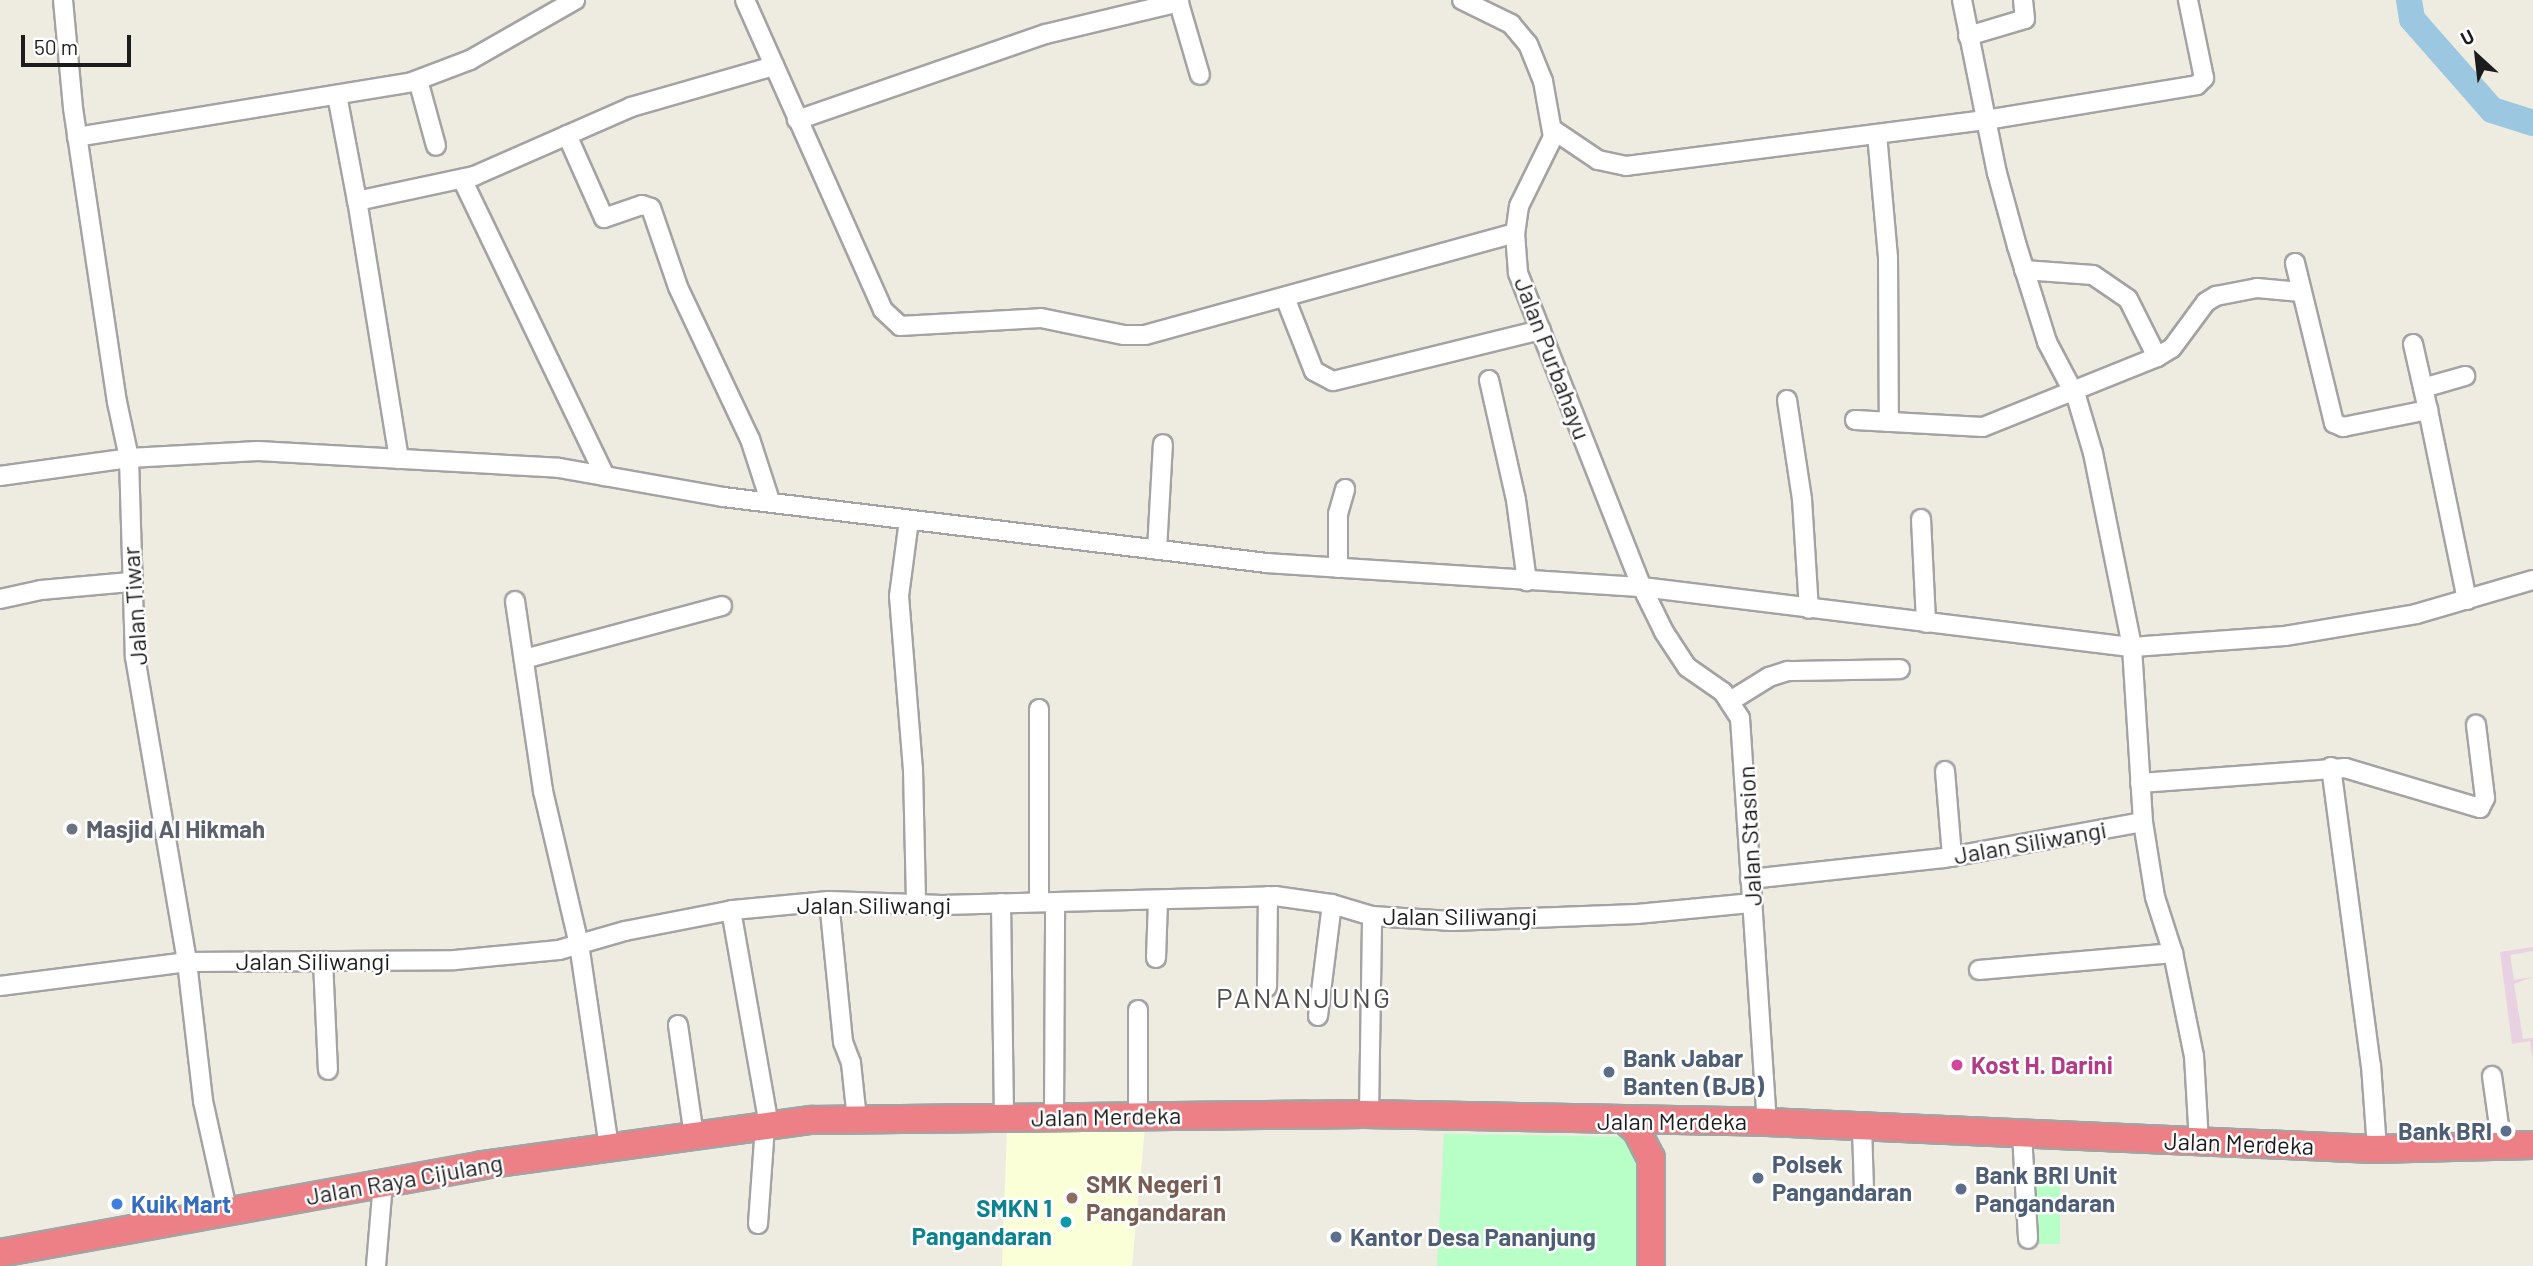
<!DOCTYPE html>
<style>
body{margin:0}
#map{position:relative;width:2533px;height:1266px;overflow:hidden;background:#eeebe0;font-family:Barlow,sans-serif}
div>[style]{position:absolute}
.industrial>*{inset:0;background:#e8d1e1}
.education>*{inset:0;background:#faffd8}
.park>*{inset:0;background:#b8fec7;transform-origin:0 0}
.river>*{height:26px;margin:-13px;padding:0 13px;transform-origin:13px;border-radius:13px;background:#9cc7e0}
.roads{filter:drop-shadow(2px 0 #a3a3a3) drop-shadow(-2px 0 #a3a3a3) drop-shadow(0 2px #a3a3a3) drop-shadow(0 -2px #a3a3a3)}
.minor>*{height:18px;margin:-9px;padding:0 9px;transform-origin:9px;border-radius:9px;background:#fff}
.highway>*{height:26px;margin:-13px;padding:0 13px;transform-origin:13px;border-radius:13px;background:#ed8086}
.dots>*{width:19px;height:19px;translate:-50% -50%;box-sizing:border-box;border:4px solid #fff;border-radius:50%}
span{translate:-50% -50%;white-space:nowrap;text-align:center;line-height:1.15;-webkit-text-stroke:5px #fff;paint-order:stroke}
.street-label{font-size:24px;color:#1c1c1c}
.worship-label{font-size:24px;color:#5b616d;font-weight:700}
.left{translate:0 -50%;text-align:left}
.service-label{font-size:24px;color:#4e5e75;font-weight:700}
.right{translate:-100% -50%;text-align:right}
.hotel-label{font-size:24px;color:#b23c85;font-weight:700}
.education-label{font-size:24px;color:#785e54;font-weight:700}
.shop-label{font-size:24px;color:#366cbe;font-weight:700}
.culture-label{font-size:24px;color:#0d838f;font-weight:700}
.quarter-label{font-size:28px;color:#4f4f4f;letter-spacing:2px}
.north{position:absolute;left:2442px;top:21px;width:70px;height:70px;-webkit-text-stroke:5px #fff;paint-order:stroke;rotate:333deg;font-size:19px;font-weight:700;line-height:28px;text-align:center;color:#1c1c1c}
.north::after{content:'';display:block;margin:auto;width:24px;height:32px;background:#1c1c1c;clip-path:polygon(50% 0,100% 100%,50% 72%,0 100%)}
.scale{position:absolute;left:21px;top:35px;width:110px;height:32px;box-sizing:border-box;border:4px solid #1c1c1c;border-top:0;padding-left:9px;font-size:21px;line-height:24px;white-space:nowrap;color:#1c1c1c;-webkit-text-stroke:5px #fff;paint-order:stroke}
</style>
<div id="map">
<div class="industrial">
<i style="clip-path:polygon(2533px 947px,2533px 951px,2510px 955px,2514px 980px,2533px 977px,2514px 984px,2523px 1039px,2533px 1038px,2533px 1060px,2530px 1041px,2512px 1044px,2500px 952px)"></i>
</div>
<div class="education">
<i style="clip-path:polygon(1145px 1128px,1132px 1266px,1002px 1266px,1007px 1130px)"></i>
</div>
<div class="park">
<i style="clip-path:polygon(1444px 1134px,1626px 1137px,1639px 1146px,1645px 1266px,1437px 1266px)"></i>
<i style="left:2033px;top:1178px;width:27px;height:66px"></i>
</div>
<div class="river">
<i style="left:2409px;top:0;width:19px;rotate:81deg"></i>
<i style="left:2412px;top:19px;width:121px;rotate:48.7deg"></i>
<i style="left:2492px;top:110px;width:43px;rotate:17.6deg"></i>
</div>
<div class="roads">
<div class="minor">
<i style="left:63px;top:0;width:108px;rotate:84.7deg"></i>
<i style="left:73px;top:108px;width:297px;rotate:81.5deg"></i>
<i style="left:117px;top:402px;width:57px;rotate:77.9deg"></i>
<i style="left:129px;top:458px;width:199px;rotate:88.3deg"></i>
<i style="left:135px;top:657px;width:309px;rotate:80.3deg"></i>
<i style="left:187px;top:962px;width:140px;rotate:83.4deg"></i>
<i style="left:203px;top:1101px;width:111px;rotate:77.5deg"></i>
<i style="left:745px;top:0;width:339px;rotate:66deg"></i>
<i style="left:883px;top:310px;width:23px;rotate:43deg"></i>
<i style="left:900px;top:326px;width:141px;rotate:-3.2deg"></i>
<i style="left:1041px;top:318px;width:85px;rotate:11.6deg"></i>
<i style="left:1124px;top:335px;width:21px"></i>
<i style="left:1145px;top:335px;width:384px;rotate:-15.4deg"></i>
<i style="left:1178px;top:0;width:78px;rotate:73.7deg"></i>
<i style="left:1462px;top:0;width:55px;rotate:26.1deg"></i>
<i style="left:1511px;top:24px;width:26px;rotate:50deg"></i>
<i style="left:1528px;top:44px;width:40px;rotate:68deg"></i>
<i style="left:1543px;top:81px;width:57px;rotate:79.9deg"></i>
<i style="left:1553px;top:137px;width:77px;rotate:116.2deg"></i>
<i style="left:1519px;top:206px;width:27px;rotate:98deg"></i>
<i style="left:1515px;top:233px;width:40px;rotate:85.7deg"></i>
<i style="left:1518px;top:273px;width:338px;rotate:68.5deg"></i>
<i style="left:1642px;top:587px;width:50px;rotate:63.9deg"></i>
<i style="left:1664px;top:632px;width:42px;rotate:56.7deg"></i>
<i style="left:1687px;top:667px;width:44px;rotate:34.8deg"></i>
<i style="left:1723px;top:692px;width:31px;rotate:57deg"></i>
<i style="left:1740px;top:718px;width:405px;rotate:86.2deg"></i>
<i style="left:1962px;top:0;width:177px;rotate:78.6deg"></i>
<i style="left:1997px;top:173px;width:76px;rotate:74.7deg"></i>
<i style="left:2017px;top:246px;width:101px;rotate:72.6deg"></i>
<i style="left:2047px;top:342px;width:64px;rotate:62.2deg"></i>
<i style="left:2077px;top:399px;width:56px;rotate:73.5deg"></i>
<i style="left:2093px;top:453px;width:198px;rotate:78.6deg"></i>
<i style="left:2132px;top:647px;width:175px;rotate:86.4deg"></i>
<i style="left:2143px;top:822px;width:76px;rotate:80.9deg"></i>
<i style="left:2155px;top:897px;width:59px;rotate:72.2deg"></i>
<i style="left:2173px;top:953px;width:105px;rotate:78.5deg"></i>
<i style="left:2194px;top:1056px;width:86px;rotate:86.7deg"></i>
<i style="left:1968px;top:36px;width:59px;rotate:-16.6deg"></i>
<i style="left:2025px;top:19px;width:19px;rotate:-96deg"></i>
<i style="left:418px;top:80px;width:68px;rotate:74.7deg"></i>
<i style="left:337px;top:95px;width:108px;rotate:79.3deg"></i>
<i style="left:797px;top:120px;width:263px;rotate:-19.1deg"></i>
<i style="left:1046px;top:34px;width:137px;rotate:-13.5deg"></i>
<i style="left:1552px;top:129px;width:55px;rotate:34deg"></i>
<i style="left:1598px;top:160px;width:29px;rotate:12deg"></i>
<i style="left:1626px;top:166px;width:363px;rotate:-7.3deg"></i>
<i style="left:1986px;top:120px;width:214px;rotate:-9.4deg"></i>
<i style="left:2197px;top:85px;width:10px;rotate:-45deg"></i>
<i style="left:2204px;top:78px;width:80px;rotate:-101.6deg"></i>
<i style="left:1877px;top:134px;width:124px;rotate:84.9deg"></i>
<i style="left:1888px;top:258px;width:164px;rotate:89.7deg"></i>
<i style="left:567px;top:135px;width:91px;rotate:66deg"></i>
<i style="left:604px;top:218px;width:40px;rotate:-18.9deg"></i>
<i style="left:642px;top:205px;width:9px;rotate:18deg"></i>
<i style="left:651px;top:208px;width:83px;rotate:71.1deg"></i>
<i style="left:678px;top:287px;width:168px;rotate:64.7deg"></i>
<i style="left:750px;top:439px;width:65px;rotate:72.1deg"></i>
<i style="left:77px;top:137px;width:339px;rotate:-9.3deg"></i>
<i style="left:412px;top:82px;width:62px;rotate:-20.8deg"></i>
<i style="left:470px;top:60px;width:121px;rotate:-29.7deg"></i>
<i style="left:462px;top:179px;width:330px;rotate:64.3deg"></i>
<i style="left:2295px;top:263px;width:165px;rotate:76.3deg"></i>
<i style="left:2334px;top:423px;width:10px;rotate:24deg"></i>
<i style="left:2343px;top:427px;width:87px;rotate:-11.3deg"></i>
<i style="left:2428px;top:410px;width:194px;rotate:78.4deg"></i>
<i style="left:2024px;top:270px;width:69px;rotate:4.1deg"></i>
<i style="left:2093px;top:275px;width:42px;rotate:34.4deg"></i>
<i style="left:2128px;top:299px;width:65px;rotate:63.4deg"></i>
<i style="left:1286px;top:300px;width:76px;rotate:68.5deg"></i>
<i style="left:1314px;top:371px;width:21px;rotate:28deg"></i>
<i style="left:1333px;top:381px;width:214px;rotate:-13.8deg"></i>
<i style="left:2413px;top:344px;width:68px;rotate:77.2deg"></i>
<i style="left:1489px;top:380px;width:123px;rotate:77.3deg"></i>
<i style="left:1516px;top:500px;width:82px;rotate:82.3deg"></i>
<i style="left:2423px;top:388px;width:44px;rotate:-15.9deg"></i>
<i style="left:1787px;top:400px;width:100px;rotate:81.4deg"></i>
<i style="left:1802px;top:499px;width:110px;rotate:86.4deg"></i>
<i style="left:1855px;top:420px;width:128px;rotate:3.1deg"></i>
<i style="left:1983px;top:427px;width:188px;rotate:-21.9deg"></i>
<i style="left:2157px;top:357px;width:17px;rotate:-31deg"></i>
<i style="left:2172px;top:348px;width:57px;rotate:-53.5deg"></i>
<i style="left:2206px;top:302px;width:12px;rotate:-31deg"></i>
<i style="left:2216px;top:296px;width:42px;rotate:-11deg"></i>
<i style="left:2257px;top:288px;width:44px;rotate:5.2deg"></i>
<i style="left:399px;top:459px;width:261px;rotate:-99.2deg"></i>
<i style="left:357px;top:201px;width:120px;rotate:-12.1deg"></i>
<i style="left:474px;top:176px;width:171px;rotate:-23.7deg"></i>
<i style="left:631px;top:107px;width:149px;rotate:-16deg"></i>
<i style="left:0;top:476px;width:130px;rotate:-7.9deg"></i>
<i style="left:129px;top:458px;width:129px;rotate:-3.1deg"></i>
<i style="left:258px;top:451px;width:301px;rotate:3.2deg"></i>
<i style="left:559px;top:468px;width:167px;rotate:10deg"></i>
<i style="left:723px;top:497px;width:548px;rotate:6.92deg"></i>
<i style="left:1267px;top:563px;width:376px;rotate:3.7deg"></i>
<i style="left:1642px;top:587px;width:494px;rotate:7deg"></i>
<i style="left:2132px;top:647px;width:153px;rotate:-4.1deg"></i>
<i style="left:2285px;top:636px;width:133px;rotate:-9.5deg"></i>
<i style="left:2416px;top:614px;width:122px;rotate:-16.2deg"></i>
<i style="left:1921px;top:519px;width:104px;rotate:87.2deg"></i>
<i style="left:909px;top:520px;width:77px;rotate:97.5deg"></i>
<i style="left:899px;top:596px;width:174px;rotate:85.4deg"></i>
<i style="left:913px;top:769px;width:136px;rotate:88.7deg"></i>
<i style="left:1157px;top:550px;width:106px;rotate:-86.8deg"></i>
<i style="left:1338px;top:568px;width:54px;rotate:-90deg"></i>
<i style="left:1338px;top:514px;width:26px;rotate:-74deg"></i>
<i style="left:0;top:599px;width:42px;rotate:-12.4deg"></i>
<i style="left:41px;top:590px;width:89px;rotate:-5.1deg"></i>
<i style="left:515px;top:601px;width:192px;rotate:81.6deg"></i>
<i style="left:543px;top:791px;width:157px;rotate:76.8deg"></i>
<i style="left:579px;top:944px;width:205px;rotate:81.6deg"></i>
<i style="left:524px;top:659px;width:205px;rotate:-15deg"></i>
<i style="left:1732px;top:700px;width:44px;rotate:-31.9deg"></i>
<i style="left:1769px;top:677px;width:20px;rotate:-18deg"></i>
<i style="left:1788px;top:671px;width:112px;rotate:-1deg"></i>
<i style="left:1039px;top:709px;width:193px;rotate:90deg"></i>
<i style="left:2331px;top:767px;width:301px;rotate:82.4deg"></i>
<i style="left:2371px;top:1065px;width:83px;rotate:85.9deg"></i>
<i style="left:1945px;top:771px;width:86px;rotate:85.3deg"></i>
<i style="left:2140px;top:783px;width:206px;rotate:-4.2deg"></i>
<i style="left:2345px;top:768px;width:141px;rotate:16.5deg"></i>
<i style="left:2480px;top:808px;width:11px;rotate:-63deg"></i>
<i style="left:2485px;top:798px;width:74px;rotate:-97deg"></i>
<i style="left:1750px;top:879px;width:195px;rotate:-6.2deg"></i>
<i style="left:1944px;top:858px;width:202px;rotate:-10.3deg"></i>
<i style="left:829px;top:901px;width:142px;rotate:84.3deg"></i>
<i style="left:843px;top:1042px;width:22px;rotate:69deg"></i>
<i style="left:851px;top:1063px;width:56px;rotate:83.9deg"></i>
<i style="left:1001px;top:903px;width:214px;rotate:89.2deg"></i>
<i style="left:731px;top:910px;width:218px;rotate:80deg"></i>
<i style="left:1156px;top:958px;width:58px;rotate:-88deg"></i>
<i style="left:323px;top:961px;width:109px;rotate:87.4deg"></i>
<i style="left:1979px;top:970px;width:195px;rotate:-5deg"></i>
<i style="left:0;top:986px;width:189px;rotate:-7.3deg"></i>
<i style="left:187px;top:962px;width:268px;rotate:-0.4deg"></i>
<i style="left:455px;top:960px;width:104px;rotate:-5.5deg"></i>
<i style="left:559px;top:950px;width:69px;rotate:-16.1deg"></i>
<i style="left:625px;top:931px;width:110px;rotate:-11deg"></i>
<i style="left:733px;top:910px;width:96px;rotate:-5.4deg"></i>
<i style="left:829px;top:901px;width:113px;rotate:2deg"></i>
<i style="left:942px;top:905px;width:333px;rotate:-1.5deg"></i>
<i style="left:1275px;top:896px;width:58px;rotate:8deg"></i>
<i style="left:1332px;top:904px;width:42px;rotate:16.7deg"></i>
<i style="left:1372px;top:916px;width:80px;rotate:3.6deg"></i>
<i style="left:1452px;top:921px;width:185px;rotate:-2.2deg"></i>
<i style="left:1637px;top:914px;width:116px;rotate:-5.5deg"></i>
<i style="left:1267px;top:987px;width:91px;rotate:-89.4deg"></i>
<i style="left:1138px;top:1010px;width:106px;rotate:90deg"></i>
<i style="left:1318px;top:1016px;width:113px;rotate:-82.9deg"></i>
<i style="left:678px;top:1025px;width:112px;rotate:81.8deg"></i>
<i style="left:2492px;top:1076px;width:72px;rotate:82deg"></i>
<i style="left:1369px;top:1114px;width:198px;rotate:-89.1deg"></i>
<i style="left:1054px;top:1117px;width:214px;rotate:-89.7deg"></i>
<i style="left:1862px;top:1127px;width:65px;rotate:88.2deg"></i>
<i style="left:2022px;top:1134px;width:105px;rotate:86.7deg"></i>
<i style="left:758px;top:1224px;width:98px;rotate:-85.9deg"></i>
<i style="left:376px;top:1266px;width:84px;rotate:-85.2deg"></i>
</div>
<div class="highway">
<i style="left:1627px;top:1122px;width:13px;rotate:42deg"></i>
<i style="left:1637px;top:1131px;width:30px;rotate:63deg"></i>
<i style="left:1651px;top:1158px;width:108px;rotate:90deg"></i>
<i style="left:0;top:1253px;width:490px;rotate:-10.3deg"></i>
<i style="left:482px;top:1165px;width:332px;rotate:-7.8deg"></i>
<i style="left:811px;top:1120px;width:553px;rotate:-0.62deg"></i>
<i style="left:1364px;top:1114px;width:403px;rotate:1.1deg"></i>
<i style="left:1767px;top:1122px;width:607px;rotate:2.55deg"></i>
<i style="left:2373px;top:1149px;width:160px;rotate:-1.4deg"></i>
</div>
</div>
<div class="dots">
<i style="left:72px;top:829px;background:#6b7280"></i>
<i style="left:1957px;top:1065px;background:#d1479c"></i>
<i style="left:1609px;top:1072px;background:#5c6f8a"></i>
<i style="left:2506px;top:1131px;background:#5c6f8a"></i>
<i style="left:1758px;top:1178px;background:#5c6f8a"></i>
<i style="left:1961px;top:1189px;background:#5c6f8a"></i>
<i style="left:1072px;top:1198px;background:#8d6e63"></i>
<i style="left:117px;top:1204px;background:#3f7fe0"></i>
<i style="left:1066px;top:1222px;background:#0f9aa8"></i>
<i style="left:1336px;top:1237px;background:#5c6f8a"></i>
</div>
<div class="street-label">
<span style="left:1553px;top:358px;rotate:69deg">Jalan Purbahayu</span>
<span style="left:134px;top:606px;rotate:-94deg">Jalan Tiwar</span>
<span style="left:1749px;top:836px;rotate:-93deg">Jalan Stasion</span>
<span style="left:2030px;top:842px;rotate:-10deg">Jalan Siliwangi</span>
<span style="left:874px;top:905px">Jalan Siliwangi</span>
<span style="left:1460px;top:916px">Jalan Siliwangi</span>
<span style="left:313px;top:961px">Jalan Siliwangi</span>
<span style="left:1106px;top:1116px;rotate:-1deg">Jalan Merdeka</span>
<span style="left:1672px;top:1121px">Jalan Merdeka</span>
<span style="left:2239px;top:1143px;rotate:2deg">Jalan Merdeka</span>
<span style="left:404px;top:1179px;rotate:-10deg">Jalan Raya Cijulang</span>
</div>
<div class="worship-label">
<span class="left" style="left:86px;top:829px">Masjid Al Hikmah</span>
</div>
<div class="service-label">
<span class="left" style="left:1623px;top:1072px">Bank Jabar<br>Banten (BJB)</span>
<span class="right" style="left:2492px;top:1131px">Bank BRI</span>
<span class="left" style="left:1772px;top:1178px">Polsek<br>Pangandaran</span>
<span class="left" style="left:1975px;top:1189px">Bank BRI Unit<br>Pangandaran</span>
<span class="left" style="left:1350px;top:1237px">Kantor Desa Pananjung</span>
</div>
<div class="hotel-label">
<span class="left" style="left:1971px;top:1065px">Kost H. Darini</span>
</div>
<div class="education-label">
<span class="left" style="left:1086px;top:1198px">SMK Negeri 1<br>Pangandaran</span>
</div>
<div class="shop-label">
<span class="left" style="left:131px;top:1204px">Kuik Mart</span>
</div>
<div class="culture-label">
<span class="right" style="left:1052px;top:1222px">SMKN 1<br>Pangandaran</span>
</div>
<div class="quarter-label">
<span style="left:1304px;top:997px">PANANJUNG</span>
</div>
<div class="north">U</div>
<div class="scale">50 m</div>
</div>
